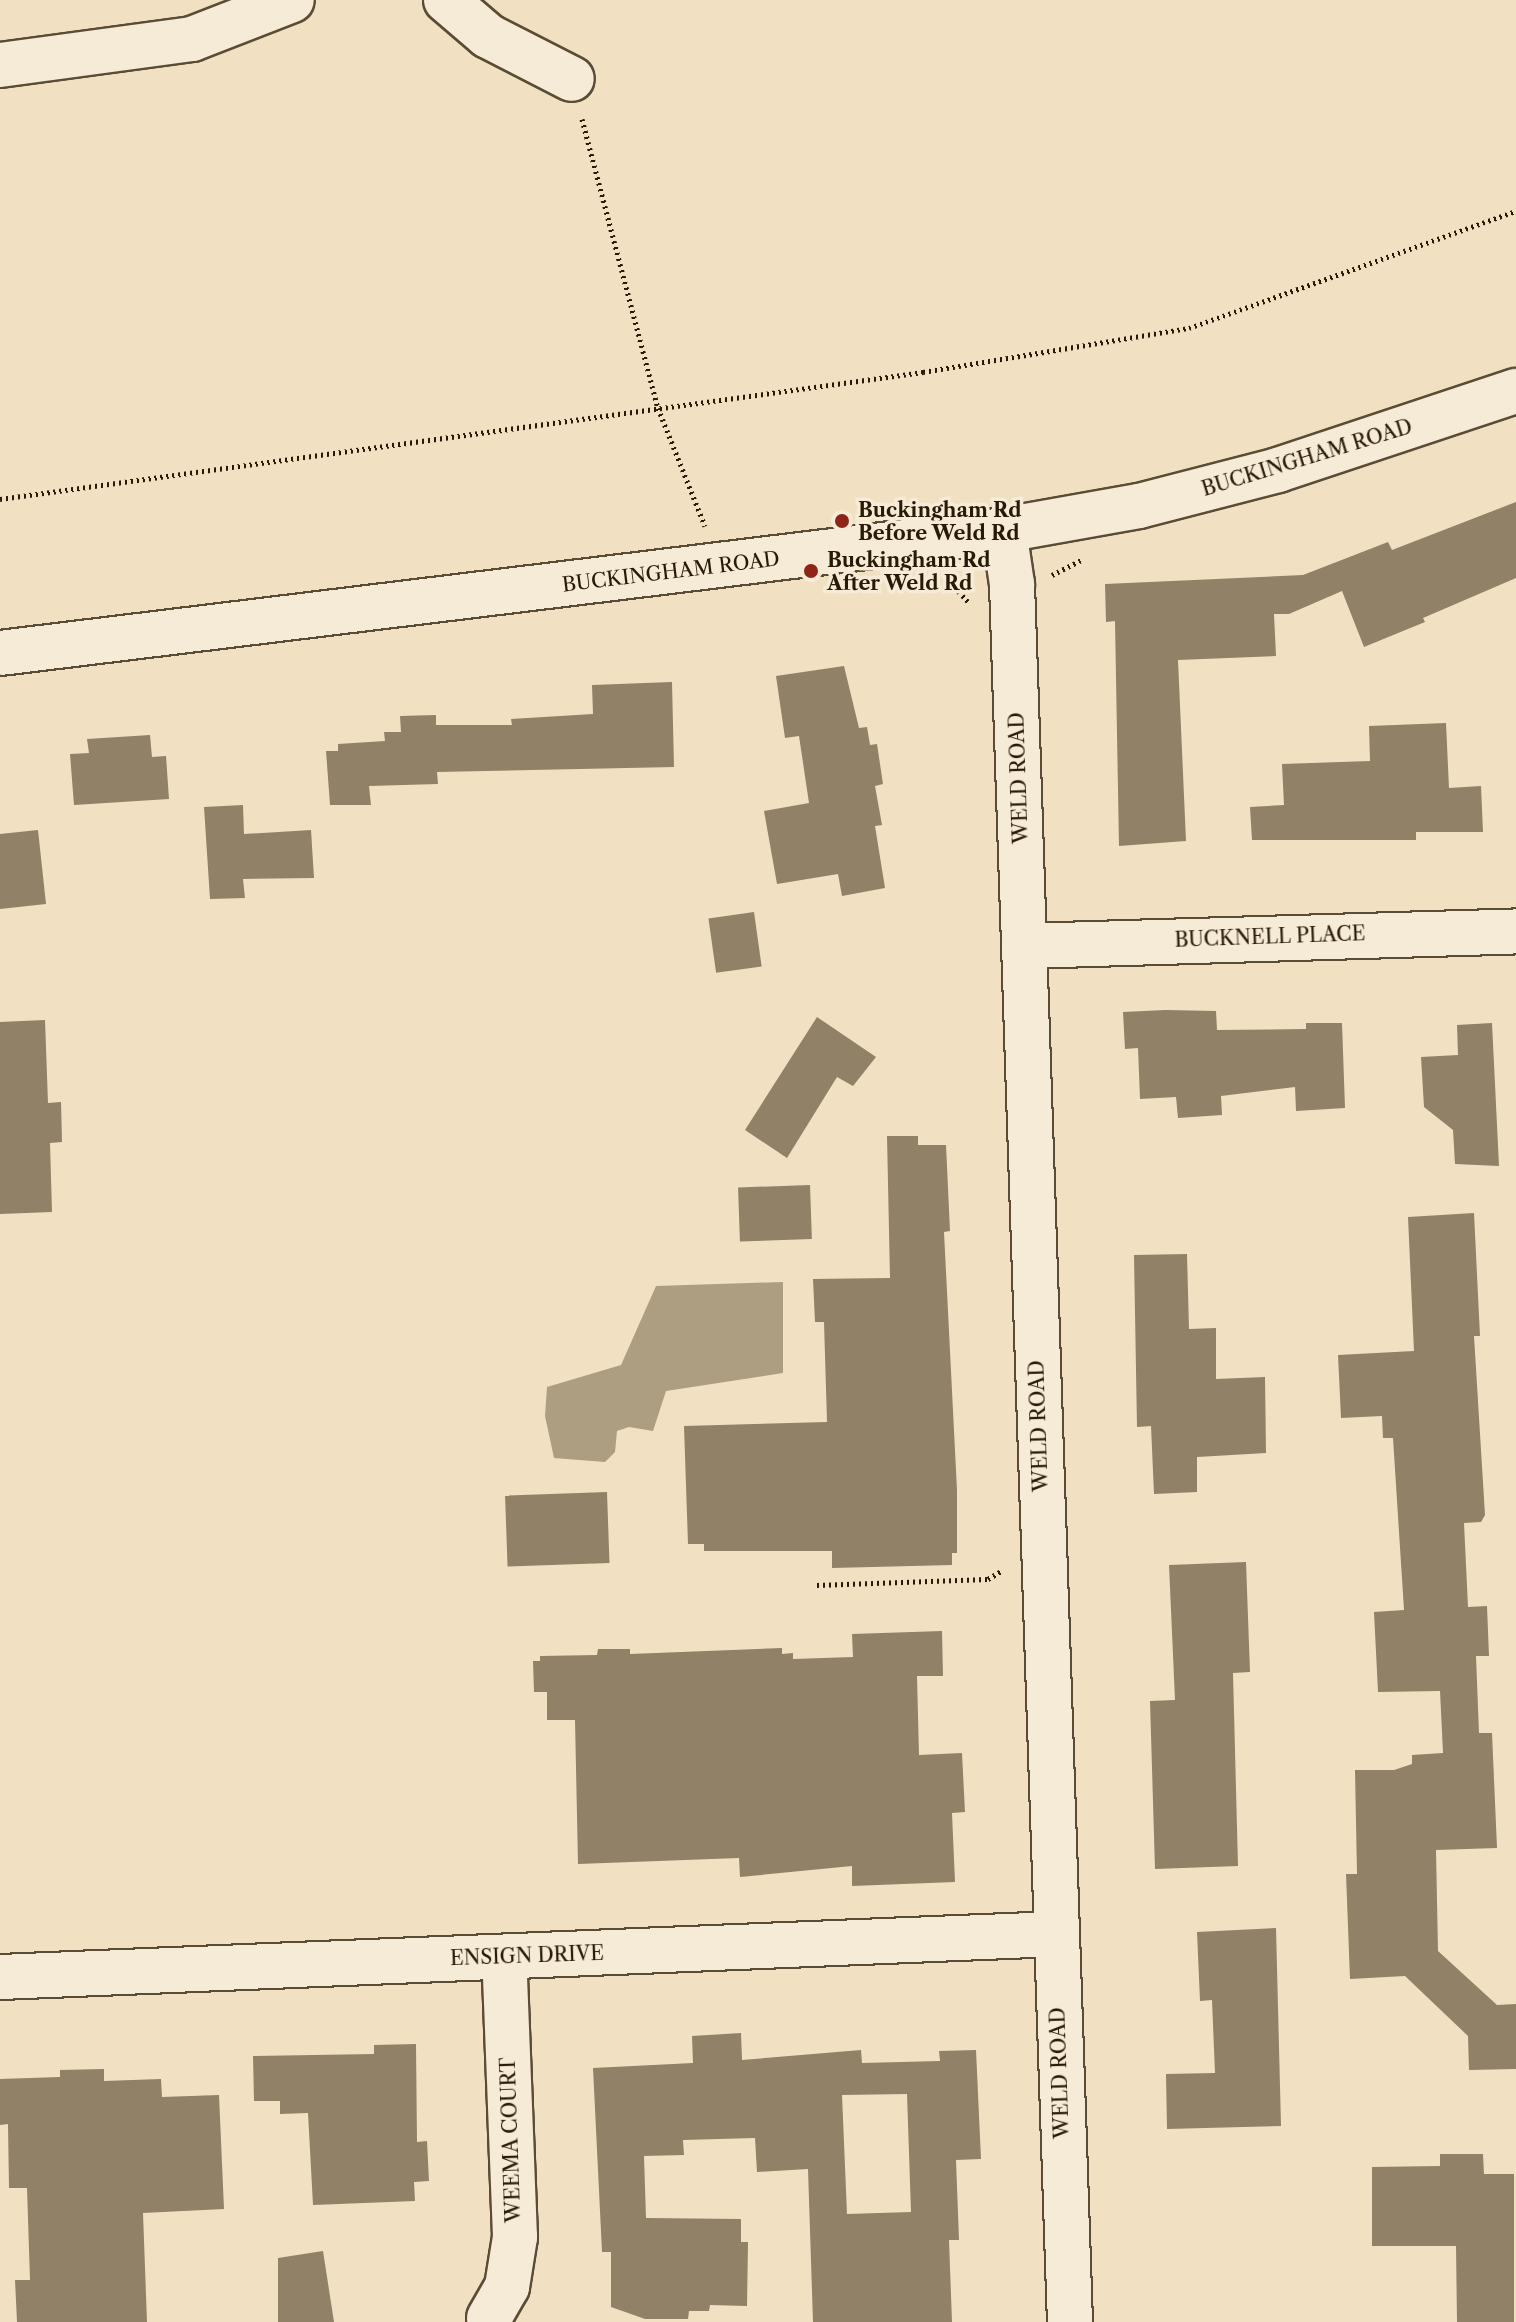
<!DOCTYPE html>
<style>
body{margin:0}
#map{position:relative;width:1516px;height:2322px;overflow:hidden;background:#f1e0c1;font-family:"Libre Caslon Text",serif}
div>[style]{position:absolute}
.water>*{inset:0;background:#ad9d81}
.building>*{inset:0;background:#918167;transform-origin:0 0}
.path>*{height:5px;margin-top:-2.5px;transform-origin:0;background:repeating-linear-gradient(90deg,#281a06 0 2px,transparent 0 6px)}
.roads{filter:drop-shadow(2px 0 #5a4c35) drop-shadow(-2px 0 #5a4c35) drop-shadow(0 2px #5a4c35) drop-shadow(0 -2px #5a4c35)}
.minor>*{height:44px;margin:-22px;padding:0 22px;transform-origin:22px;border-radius:22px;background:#f6ebd7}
.dots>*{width:22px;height:22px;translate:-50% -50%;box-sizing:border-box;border:4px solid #f6ebd7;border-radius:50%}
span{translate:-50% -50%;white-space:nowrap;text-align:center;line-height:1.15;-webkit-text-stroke:7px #f6ebd7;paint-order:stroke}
.street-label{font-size:20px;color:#281a06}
.poi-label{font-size:20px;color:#281a06;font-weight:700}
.left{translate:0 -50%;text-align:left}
</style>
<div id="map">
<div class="water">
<i style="clip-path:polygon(783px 1282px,783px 1373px,666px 1391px,653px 1431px,629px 1427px,617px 1431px,615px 1452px,605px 1462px,554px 1458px,545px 1416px,547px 1387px,621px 1365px,656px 1286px)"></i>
</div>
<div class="building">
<i style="clip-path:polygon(1516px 502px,1516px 578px,1423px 618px,1425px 622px,1364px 647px,1342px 591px,1289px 614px,1274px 614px,1276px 656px,1178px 660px,1186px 841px,1119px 846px,1115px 621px,1106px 622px,1105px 584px,1303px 575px,1388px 542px,1392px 550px)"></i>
<i style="clip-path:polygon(844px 666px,859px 728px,867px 727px,870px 745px,877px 744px,883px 784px,875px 786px,882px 825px,875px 826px,885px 888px,842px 896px,838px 874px,777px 884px,764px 811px,809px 803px,799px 736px,785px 738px,776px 676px)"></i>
<i style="clip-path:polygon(672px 682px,674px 767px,437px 772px,438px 784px,369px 786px,371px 805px,330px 805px,326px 751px,338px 751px,338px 744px,385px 741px,384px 732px,401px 732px,400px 716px,436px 715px,436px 725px,512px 725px,511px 719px,593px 714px,592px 685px)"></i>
<i style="clip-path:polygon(1446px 723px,1449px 788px,1481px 786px,1483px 832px,1416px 832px,1416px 840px,1252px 840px,1250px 807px,1284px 805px,1282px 764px,1370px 761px,1369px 726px)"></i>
<i style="clip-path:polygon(150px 735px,152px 757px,166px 756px,169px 799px,74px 805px,70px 754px,89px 753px,87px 739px)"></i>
<i style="clip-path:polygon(243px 805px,244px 834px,311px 830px,314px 878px,243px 879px,245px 898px,210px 899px,204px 807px)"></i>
<i style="clip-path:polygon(38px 830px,46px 904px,0 909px,0 834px)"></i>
<i style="left:754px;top:912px;width:55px;height:46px;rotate:82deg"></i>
<i style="clip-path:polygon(1165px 1010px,1216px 1011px,1217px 1030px,1306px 1029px,1306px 1023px,1342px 1023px,1345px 1108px,1296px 1111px,1295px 1087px,1221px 1096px,1222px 1115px,1178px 1118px,1176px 1097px,1140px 1099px,1138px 1048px,1125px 1049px,1123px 1012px)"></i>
<i style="clip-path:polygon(817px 1017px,876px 1057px,853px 1086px,837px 1077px,787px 1158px,745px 1130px)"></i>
<i style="clip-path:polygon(45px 1020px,48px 1103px,61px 1102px,62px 1142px,50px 1143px,52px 1212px,0 1214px,0 1022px)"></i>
<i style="clip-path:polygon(1492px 1023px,1499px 1166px,1455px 1164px,1453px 1130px,1424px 1107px,1421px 1057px,1458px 1055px,1457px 1025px)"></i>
<i style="clip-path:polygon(887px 1136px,918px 1136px,918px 1145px,946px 1145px,950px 1231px,944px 1232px,957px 1490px,957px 1553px,952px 1553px,952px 1565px,832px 1568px,832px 1551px,704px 1551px,704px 1544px,688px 1544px,684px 1426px,827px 1422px,824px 1322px,815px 1322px,813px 1279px,890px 1278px)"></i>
<i style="left:810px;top:1185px;width:54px;height:72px;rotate:88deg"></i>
<i style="clip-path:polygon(1474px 1213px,1480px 1336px,1474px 1336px,1485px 1515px,1481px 1522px,1464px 1523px,1468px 1607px,1487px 1606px,1489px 1656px,1476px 1656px,1479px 1733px,1492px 1733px,1497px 1848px,1436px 1850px,1438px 1951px,1497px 2005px,1516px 2004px,1516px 2069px,1469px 2070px,1468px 2036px,1405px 1976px,1350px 1979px,1346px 1874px,1357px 1874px,1355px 1770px,1394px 1770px,1412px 1764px,1412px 1755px,1443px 1753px,1440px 1691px,1378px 1692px,1374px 1612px,1404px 1610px,1393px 1438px,1383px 1438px,1382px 1416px,1341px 1418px,1338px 1355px,1414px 1351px,1408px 1217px)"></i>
<i style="clip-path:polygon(1187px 1254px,1189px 1329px,1216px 1328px,1216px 1379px,1265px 1377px,1266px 1453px,1197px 1457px,1197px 1492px,1154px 1494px,1151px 1426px,1137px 1427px,1134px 1255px)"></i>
<i style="left:607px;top:1492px;width:71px;height:102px;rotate:88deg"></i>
<i style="clip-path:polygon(1246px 1562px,1250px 1672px,1233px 1673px,1238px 1866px,1155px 1869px,1150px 1701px,1175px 1700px,1169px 1565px)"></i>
<i style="clip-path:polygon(942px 1631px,943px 1676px,917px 1676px,919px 1755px,962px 1753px,965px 1812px,952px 1813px,955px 1882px,852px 1886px,852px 1866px,740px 1877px,739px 1858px,578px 1864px,575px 1720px,547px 1720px,547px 1692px,534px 1692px,533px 1661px,540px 1661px,540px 1656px,597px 1655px,598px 1649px,630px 1649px,630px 1654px,782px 1648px,782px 1654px,793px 1653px,793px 1659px,853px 1657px,852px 1634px)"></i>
<i style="clip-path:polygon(1276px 1928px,1281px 2126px,1167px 2129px,1166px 2074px,1215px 2073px,1212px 2000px,1200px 2001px,1197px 1932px)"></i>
<i style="clip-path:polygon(evenodd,741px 2033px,742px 2060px,861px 2050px,862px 2063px,940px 2061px,939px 2051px,976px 2050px,981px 2159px,956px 2160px,959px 2240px,949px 2240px,952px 2322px,813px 2322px,808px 2169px,757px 2172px,755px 2138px,683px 2140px,684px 2155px,644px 2156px,646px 2218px,741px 2219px,741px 2242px,748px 2242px,747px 2306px,710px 2305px,709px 2311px,689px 2311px,688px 2319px,645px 2319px,611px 2307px,611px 2252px,602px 2252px,593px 2068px,693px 2063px,692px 2036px,741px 2033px,907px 2094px,911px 2212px,847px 2214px,842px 2095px,907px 2094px)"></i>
<i style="clip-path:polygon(416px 2044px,417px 2142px,427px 2141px,429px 2181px,414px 2182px,415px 2201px,313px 2205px,308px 2113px,280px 2114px,280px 2101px,254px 2101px,253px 2056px,374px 2054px,374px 2045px)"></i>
<i style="clip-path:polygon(104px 2069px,104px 2081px,161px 2079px,162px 2097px,219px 2095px,224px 2209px,143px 2213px,147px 2322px,17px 2322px,15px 2280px,30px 2280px,27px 2188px,9px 2188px,8px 2124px,0 2125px,0 2079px,60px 2077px,60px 2070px)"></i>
<i style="clip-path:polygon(1440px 2154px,1483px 2154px,1484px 2174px,1514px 2174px,1514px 2322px,1457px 2322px,1456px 2246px,1372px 2246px,1372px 2167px,1440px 2166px)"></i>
<i style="clip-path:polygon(323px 2251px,334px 2322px,278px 2322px,278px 2258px)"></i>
</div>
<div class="path">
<i style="left:582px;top:119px;width:299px;rotate:75.3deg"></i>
<i style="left:658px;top:408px;width:127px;rotate:68.3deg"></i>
<i style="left:0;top:499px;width:932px;rotate:-7.83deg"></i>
<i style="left:923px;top:372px;width:270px;rotate:-9.4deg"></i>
<i style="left:1189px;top:328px;width:347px;rotate:-19.7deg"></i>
<i style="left:1052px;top:575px;width:34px;rotate:-27deg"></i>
<i style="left:946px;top:578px;width:34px;rotate:47deg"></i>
<i style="left:817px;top:1585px;width:171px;rotate:-2deg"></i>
<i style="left:988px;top:1579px;width:17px;rotate:-31deg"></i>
</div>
<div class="roads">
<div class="minor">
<i style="left:446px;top:0;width:55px;rotate:40.6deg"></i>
<i style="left:488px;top:36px;width:94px;rotate:27.1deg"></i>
<i style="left:0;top:65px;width:194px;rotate:-7.7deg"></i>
<i style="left:192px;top:39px;width:107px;rotate:-21.3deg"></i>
<i style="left:1004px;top:530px;width:55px;rotate:81.6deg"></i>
<i style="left:1012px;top:584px;width:1739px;rotate:88.09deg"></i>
<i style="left:0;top:653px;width:1012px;rotate:-6.98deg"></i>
<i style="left:1004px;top:530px;width:137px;rotate:-10.1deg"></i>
<i style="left:1139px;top:506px;width:144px;rotate:-14.5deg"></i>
<i style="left:1278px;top:470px;width:251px;rotate:-18.4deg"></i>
<i style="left:1025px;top:946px;width:491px;rotate:-1.7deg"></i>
<i style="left:0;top:1977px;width:1056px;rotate:-2.33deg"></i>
<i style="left:489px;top:2318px;width:36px;rotate:-60deg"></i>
<i style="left:507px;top:2287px;width:51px;rotate:-80.9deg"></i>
<i style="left:515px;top:2237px;width:280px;rotate:-92.2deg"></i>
</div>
</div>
<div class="dots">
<i style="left:842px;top:521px;background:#8f2418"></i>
<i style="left:811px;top:571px;background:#8f2418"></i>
</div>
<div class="street-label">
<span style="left:1307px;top:458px;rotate:-17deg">BUCKINGHAM ROAD</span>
<span style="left:671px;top:572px;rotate:-7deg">BUCKINGHAM ROAD</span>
<span style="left:1019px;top:778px;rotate:-92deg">WELD ROAD</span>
<span style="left:1270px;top:937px;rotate:-2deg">BUCKNELL PLACE</span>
<span style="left:1039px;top:1426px;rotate:-92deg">WELD ROAD</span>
<span style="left:527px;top:1956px;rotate:-2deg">ENSIGN DRIVE</span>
<span style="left:1060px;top:2073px;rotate:-92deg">WELD ROAD</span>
<span style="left:511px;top:2140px;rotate:-92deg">WEEMA COURT</span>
</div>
<div class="poi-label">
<span class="left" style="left:858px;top:522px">Buckingham Rd<br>Before Weld Rd</span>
<span class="left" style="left:827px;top:572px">Buckingham Rd<br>After Weld Rd</span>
</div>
</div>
